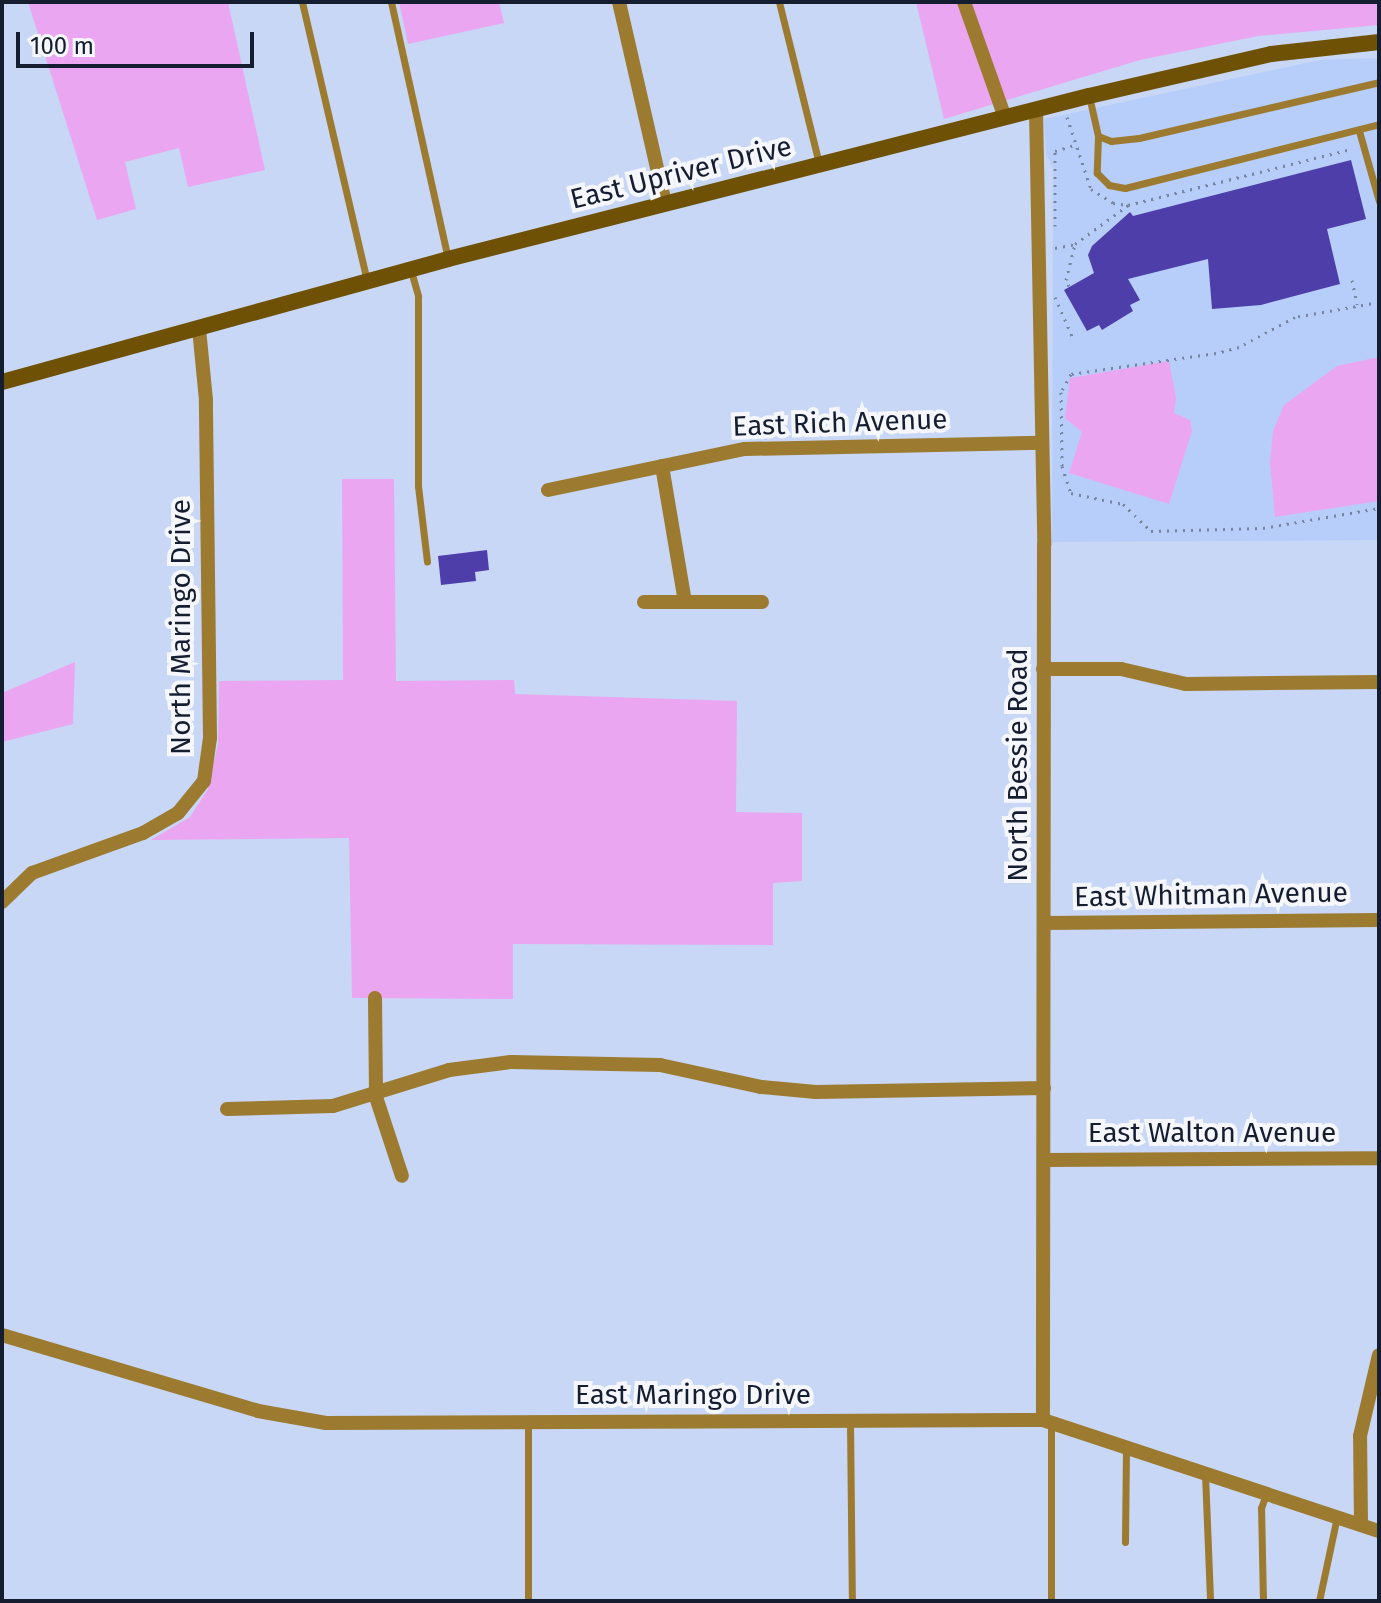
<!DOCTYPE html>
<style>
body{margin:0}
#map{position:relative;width:1381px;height:1603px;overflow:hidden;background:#c7d7f5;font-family:"Fira Sans",sans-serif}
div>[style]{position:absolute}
.built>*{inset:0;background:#b7cefb}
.green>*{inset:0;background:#eba6f1}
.building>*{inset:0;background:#4d3ea9}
.path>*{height:3px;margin-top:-1.5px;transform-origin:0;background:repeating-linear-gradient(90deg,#78859e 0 2px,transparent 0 8px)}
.service>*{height:7px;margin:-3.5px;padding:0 3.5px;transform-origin:3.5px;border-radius:3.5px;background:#9c7a2f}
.minor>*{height:14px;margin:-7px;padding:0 7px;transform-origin:7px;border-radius:7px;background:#9c7a2f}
.secondary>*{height:16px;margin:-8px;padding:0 8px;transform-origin:8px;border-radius:8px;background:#6f5105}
span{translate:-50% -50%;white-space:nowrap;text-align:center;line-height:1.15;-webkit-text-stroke:8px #f5f7fd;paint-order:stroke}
.street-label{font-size:28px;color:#151e30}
.frame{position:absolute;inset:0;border:4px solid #151e30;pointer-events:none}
.scale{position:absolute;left:16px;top:32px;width:238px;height:36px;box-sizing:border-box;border:4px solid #151e30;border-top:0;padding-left:10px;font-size:24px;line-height:28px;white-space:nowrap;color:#151e30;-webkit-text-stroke:6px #f5f7fd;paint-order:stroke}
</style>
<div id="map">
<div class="built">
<i style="clip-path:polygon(1379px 58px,1379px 540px,1052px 542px,1053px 169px,1046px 153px,1044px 119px,1320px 60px)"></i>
</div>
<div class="green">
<i style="clip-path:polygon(28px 2px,228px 2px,265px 170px,188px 187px,179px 148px,125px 162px,136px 209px,97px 220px)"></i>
<i style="clip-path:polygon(399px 2px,499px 2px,504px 23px,408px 44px)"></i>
<i style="clip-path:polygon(916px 2px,1379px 2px,1379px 25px,1258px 36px,1140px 60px,944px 119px)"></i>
<i style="clip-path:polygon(1379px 357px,1379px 501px,1275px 517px,1270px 462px,1273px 431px,1284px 405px,1337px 366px)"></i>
<i style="clip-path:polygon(1169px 361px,1176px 398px,1174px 413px,1190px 420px,1192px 431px,1169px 504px,1069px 473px,1082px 432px,1065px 418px,1070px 378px)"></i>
<i style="clip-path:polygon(342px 479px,394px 479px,396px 681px,514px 680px,515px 694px,737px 701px,736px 812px,802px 813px,802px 881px,773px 883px,773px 945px,513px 944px,513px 999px,352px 998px,349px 838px,151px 840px,190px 817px,208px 789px,218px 744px,219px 681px,343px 680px)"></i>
<i style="clip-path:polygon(75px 662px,73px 724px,2px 742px,2px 693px)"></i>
</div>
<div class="building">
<i style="clip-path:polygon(1351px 160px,1366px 219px,1327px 229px,1340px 284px,1261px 305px,1212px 309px,1208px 259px,1128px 279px,1140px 300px,1130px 305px,1133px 311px,1102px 330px,1099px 325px,1087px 331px,1064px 290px,1094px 273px,1088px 255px,1092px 246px,1130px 212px,1133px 216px)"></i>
<i style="clip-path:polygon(487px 550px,489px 570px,475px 572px,476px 581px,441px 585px,438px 556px)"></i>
</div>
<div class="path">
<i style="left:1067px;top:117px;width:76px;rotate:71.6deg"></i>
<i style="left:1091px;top:189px;width:26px;rotate:32deg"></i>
<i style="left:1113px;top:203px;width:15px;rotate:8deg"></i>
<i style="left:1128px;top:205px;width:226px;rotate:-14.1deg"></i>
<i style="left:1055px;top:226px;width:75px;rotate:-90deg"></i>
<i style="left:1055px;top:151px;width:21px;rotate:-17deg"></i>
<i style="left:1055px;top:248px;width:20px;rotate:-11deg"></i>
<i style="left:1075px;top:244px;width:66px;rotate:-36.3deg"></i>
<i style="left:1352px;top:280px;width:25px;rotate:78deg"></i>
<i style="left:1069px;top:286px;width:7px;rotate:-117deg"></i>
<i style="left:1066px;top:280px;width:37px;rotate:-76deg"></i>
<i style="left:1055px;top:297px;width:43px;rotate:66.4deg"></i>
<i style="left:1379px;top:302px;width:85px;rotate:169.9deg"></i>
<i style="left:1295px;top:317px;width:64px;rotate:151.8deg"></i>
<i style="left:1239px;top:347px;width:24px;rotate:165deg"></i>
<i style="left:1216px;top:353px;width:147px;rotate:171.8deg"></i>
<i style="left:1071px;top:374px;width:21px;rotate:119deg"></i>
<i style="left:1061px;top:392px;width:74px;rotate:89.2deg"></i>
<i style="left:1062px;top:466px;width:28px;rotate:72deg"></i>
<i style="left:1071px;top:493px;width:53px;rotate:11.9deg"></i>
<i style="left:1123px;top:504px;width:39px;rotate:44deg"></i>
<i style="left:1151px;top:531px;width:112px;rotate:-1.5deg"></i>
<i style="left:1263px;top:528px;width:118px;rotate:-9.8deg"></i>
</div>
<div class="service">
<i style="left:302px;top:2px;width:286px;rotate:76.9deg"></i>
<i style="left:391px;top:2px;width:263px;rotate:77.5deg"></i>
<i style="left:779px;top:2px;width:167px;rotate:76.1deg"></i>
<i style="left:1089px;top:96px;width:41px;rotate:77.3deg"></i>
<i style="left:1098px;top:136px;width:37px;rotate:92deg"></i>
<i style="left:1097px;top:173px;width:17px;rotate:45deg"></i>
<i style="left:1109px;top:185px;width:16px;rotate:11deg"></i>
<i style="left:1125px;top:188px;width:262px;rotate:-14.1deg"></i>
<i style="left:1359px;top:131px;width:73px;rotate:74.1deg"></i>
<i style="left:1098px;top:136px;width:14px;rotate:21deg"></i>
<i style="left:1111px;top:141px;width:28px;rotate:-6deg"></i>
<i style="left:1139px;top:138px;width:246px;rotate:-13.1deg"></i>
<i style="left:411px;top:271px;width:26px;rotate:74deg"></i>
<i style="left:418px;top:296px;width:190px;rotate:90deg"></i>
<i style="left:418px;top:486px;width:76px;rotate:83.2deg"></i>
<i style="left:850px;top:1421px;width:180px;rotate:89.4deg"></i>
<i style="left:528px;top:1422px;width:179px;rotate:90deg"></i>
<i style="left:1051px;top:1423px;width:178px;rotate:90deg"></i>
<i style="left:1205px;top:1474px;width:127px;rotate:87.7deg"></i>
<i style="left:1125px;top:1542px;width:95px;rotate:-89.4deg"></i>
<i style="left:1263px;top:1601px;width:93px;rotate:-91.2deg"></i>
<i style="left:1261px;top:1508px;width:15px;rotate:-70deg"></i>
<i style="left:1319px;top:1601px;width:87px;rotate:-78deg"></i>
</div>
<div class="minor">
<i style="left:619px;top:2px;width:206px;rotate:77.1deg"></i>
<i style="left:964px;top:2px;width:123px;rotate:70.5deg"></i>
<i style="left:1036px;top:110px;width:435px;rotate:88.9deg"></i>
<i style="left:1044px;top:545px;width:875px;rotate:90.07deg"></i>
<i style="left:662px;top:466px;width:138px;rotate:80.4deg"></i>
<i style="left:548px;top:490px;width:201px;rotate:-11.8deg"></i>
<i style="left:745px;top:449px;width:297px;rotate:-1.2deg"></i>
<i style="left:644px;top:602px;width:118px"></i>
<i style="left:1043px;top:669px;width:78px"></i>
<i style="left:1121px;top:669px;width:67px;rotate:13deg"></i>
<i style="left:1186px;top:684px;width:193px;rotate:-0.6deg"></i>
<i style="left:2px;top:902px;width:42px;rotate:-44deg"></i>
<i style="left:32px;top:873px;width:118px;rotate:-19.8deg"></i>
<i style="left:143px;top:833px;width:40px;rotate:-29.7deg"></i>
<i style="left:178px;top:813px;width:41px;rotate:-50.9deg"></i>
<i style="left:204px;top:781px;width:43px;rotate:-82.1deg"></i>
<i style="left:210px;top:738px;width:338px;rotate:-90.7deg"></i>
<i style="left:206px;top:400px;width:72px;rotate:-95.6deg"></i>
<i style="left:1044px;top:923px;width:335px;rotate:-0.5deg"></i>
<i style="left:375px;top:998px;width:99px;rotate:89.4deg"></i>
<i style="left:376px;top:1097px;width:83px;rotate:71.8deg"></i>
<i style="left:227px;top:1109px;width:106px;rotate:-1.6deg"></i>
<i style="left:333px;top:1106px;width:121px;rotate:-17.2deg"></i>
<i style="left:449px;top:1070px;width:63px;rotate:-7.4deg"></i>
<i style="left:511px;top:1062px;width:149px;rotate:1.2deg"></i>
<i style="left:660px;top:1065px;width:103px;rotate:12.3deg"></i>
<i style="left:761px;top:1087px;width:55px;rotate:5.2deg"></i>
<i style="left:816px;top:1092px;width:228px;rotate:-1deg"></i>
<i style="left:1045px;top:1160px;width:334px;rotate:-0.3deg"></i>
<i style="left:2px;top:1335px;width:267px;rotate:16.5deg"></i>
<i style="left:258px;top:1411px;width:69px;rotate:10deg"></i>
<i style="left:326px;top:1423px;width:717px;rotate:-0.24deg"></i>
<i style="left:1043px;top:1420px;width:354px;rotate:18.3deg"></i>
<i style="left:1361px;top:1525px;width:89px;rotate:-90.6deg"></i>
<i style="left:1360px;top:1436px;width:83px;rotate:-76.8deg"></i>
</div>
<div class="secondary">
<i style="left:2px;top:382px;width:463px;rotate:-15.4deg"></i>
<i style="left:448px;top:259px;width:661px;rotate:-14.27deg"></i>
<i style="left:1089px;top:96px;width:187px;rotate:-13deg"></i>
<i style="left:1271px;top:54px;width:109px;rotate:-6.3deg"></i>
</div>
<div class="street-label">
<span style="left:681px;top:173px;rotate:-14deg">East Upriver Drive</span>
<span style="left:840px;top:423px;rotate:-2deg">East Rich Avenue</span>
<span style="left:181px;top:627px;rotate:-90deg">North Maringo Drive</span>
<span style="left:1018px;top:765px;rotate:-90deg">North Bessie Road</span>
<span style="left:1211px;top:895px;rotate:-1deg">East Whitman Avenue</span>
<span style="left:1212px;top:1133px">East Walton Avenue</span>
<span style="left:693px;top:1395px">East Maringo Drive</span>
</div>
<div class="frame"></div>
<div class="scale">100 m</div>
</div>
